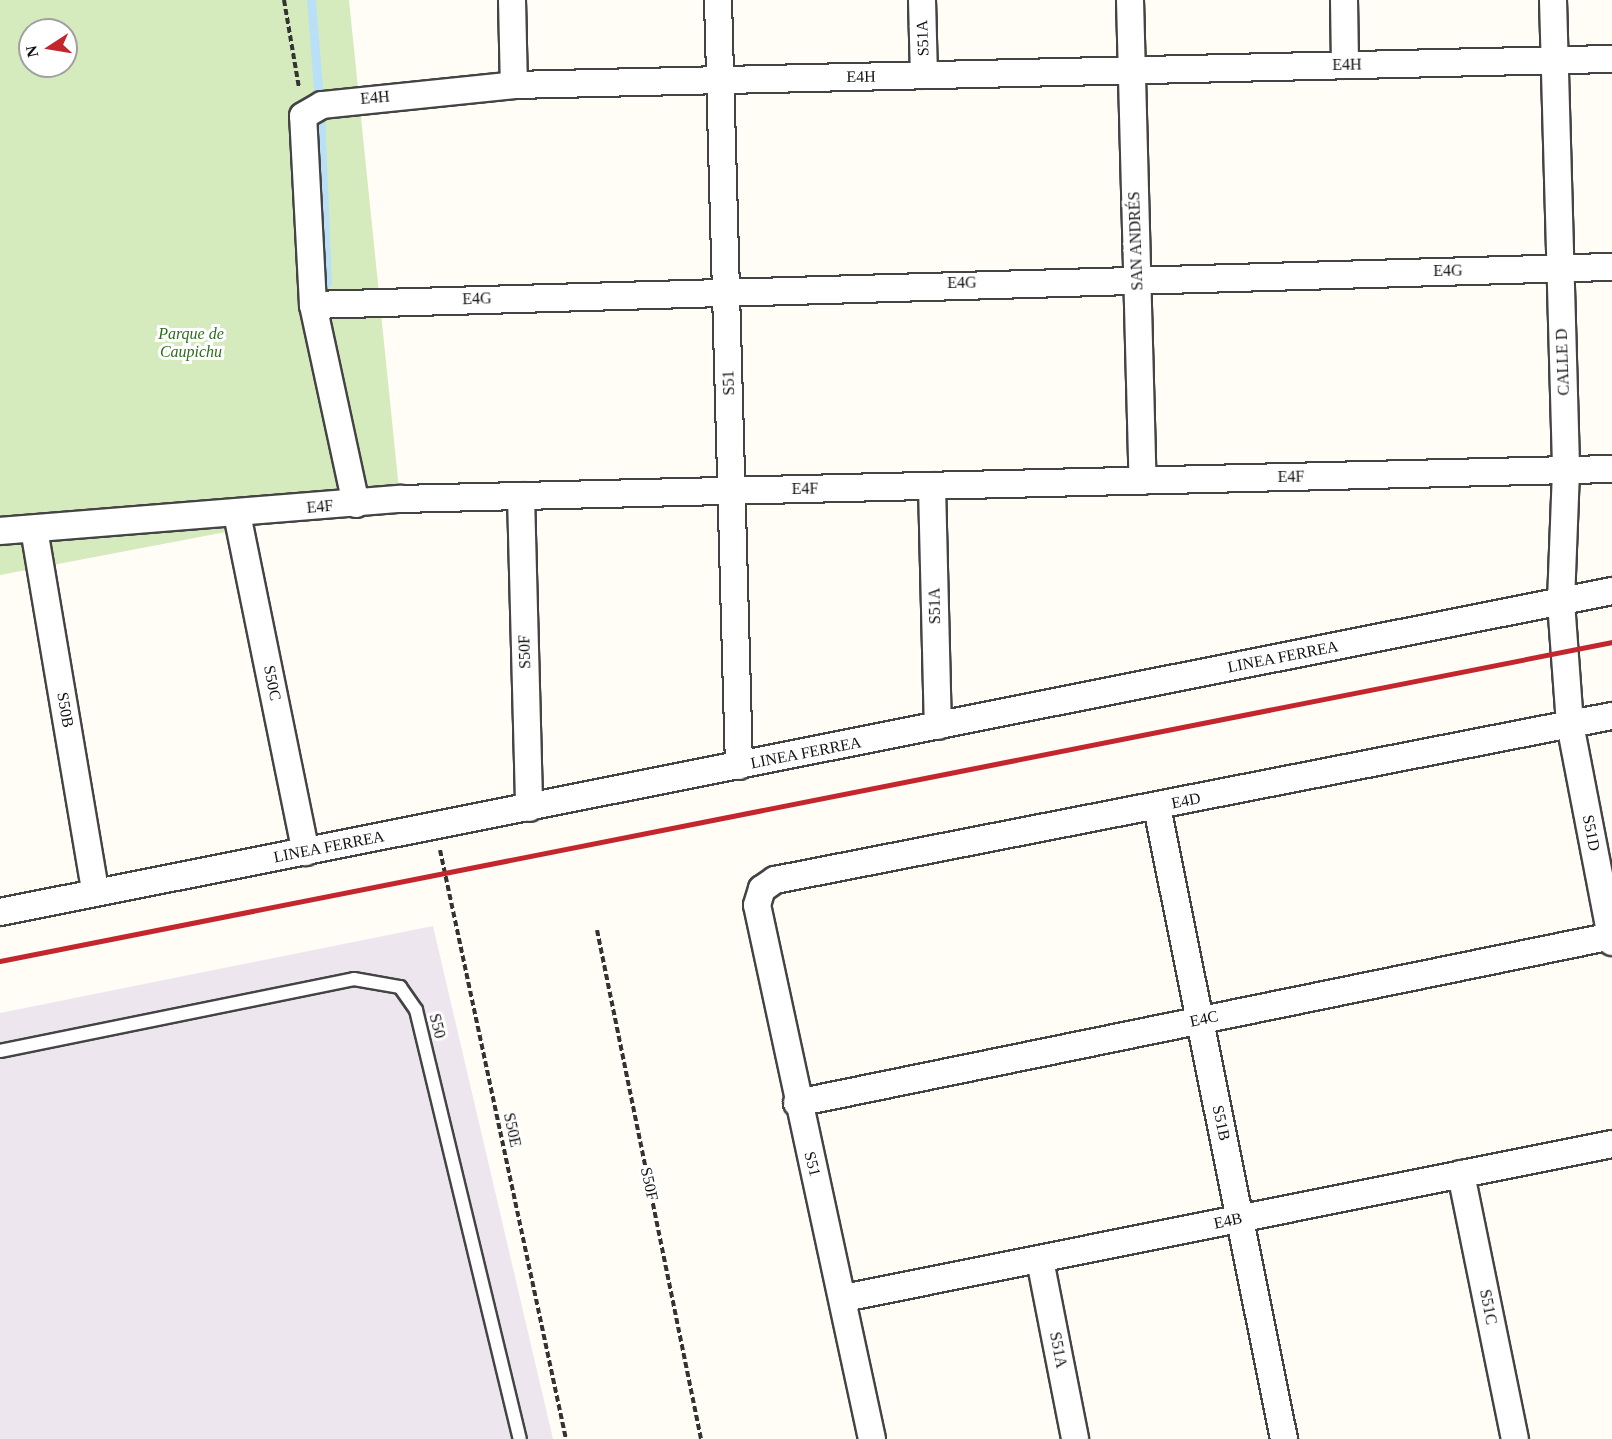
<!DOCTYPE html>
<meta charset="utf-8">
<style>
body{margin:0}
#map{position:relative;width:1612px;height:1439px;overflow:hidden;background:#fffdf5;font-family:"Times New Roman",serif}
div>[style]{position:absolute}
.industrial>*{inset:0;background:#eee6ef}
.green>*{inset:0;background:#d5ebbd}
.stream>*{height:9px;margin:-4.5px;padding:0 4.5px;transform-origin:4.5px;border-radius:4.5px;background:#b9e0f7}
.path>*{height:4px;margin-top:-2px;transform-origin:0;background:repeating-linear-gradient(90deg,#333 0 6px,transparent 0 9px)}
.roads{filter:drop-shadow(2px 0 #444) drop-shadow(-2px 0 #444) drop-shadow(0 2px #444) drop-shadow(0 -2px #444)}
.lane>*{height:12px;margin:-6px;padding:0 6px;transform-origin:6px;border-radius:6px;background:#fff}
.street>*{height:26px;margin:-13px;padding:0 13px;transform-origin:13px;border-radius:13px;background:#fff}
.rail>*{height:4.5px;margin:-2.25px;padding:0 2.25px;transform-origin:2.25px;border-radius:2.25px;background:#c4262e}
span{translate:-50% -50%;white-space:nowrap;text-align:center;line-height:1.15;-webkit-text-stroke:6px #fff;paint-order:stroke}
.street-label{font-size:16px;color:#111}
.park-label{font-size:16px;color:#2f6b1f;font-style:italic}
.north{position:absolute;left:18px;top:18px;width:60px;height:60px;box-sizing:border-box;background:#fff;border:2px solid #a0a0a0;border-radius:50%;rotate:258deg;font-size:16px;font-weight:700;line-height:24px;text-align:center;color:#111}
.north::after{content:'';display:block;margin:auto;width:21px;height:27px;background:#c4262e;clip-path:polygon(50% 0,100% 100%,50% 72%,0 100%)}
</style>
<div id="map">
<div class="industrial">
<i style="clip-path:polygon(433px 926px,553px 1439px,0 1439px,0 1013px)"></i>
</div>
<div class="green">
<i style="clip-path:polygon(evenodd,0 0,349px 0,400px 499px,0 575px,0 0,30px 30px,66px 30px,66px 66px,30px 66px,30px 30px)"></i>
</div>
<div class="stream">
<i style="left:311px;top:0;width:101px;rotate:85.5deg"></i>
<i style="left:320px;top:111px;width:172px;rotate:87.7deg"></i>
</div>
<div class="path">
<i style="left:284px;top:0;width:89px;rotate:80.3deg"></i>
<i style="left:440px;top:850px;width:602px;rotate:77.93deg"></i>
<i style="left:597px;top:930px;width:520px;rotate:78.45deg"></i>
</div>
<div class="roads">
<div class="lane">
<i style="left:0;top:1051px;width:361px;rotate:-11.5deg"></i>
<i style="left:354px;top:979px;width:47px;rotate:9.9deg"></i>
<i style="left:400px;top:987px;width:28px;rotate:55deg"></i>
<i style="left:416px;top:1010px;width:441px;rotate:76.4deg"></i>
</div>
<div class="street">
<i style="left:512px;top:0;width:85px;rotate:88.7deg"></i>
<i style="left:718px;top:0;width:766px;rotate:88.43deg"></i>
<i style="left:922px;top:0;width:75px;rotate:88.5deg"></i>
<i style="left:1130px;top:0;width:481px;rotate:88.5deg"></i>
<i style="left:1344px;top:0;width:65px;rotate:89.1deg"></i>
<i style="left:1553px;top:0;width:471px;rotate:88.4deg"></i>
<i style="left:1566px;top:471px;width:131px;rotate:92.2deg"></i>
<i style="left:1561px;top:602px;width:122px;rotate:85.8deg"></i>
<i style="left:1570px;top:724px;width:222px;rotate:79.1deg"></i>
<i style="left:313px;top:305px;width:1300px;rotate:-1.68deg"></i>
<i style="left:932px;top:486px;width:240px;rotate:88.6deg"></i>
<i style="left:521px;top:496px;width:312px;rotate:88.5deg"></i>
<i style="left:356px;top:504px;width:204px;rotate:-102.2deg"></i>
<i style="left:313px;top:305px;width:189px;rotate:-93deg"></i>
<i style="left:303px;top:116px;width:22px;rotate:-30deg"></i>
<i style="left:322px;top:105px;width:193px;rotate:-5.9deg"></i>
<i style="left:514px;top:85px;width:1098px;rotate:-1.36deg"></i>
<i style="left:237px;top:514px;width:345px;rotate:78.5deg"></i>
<i style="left:34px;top:529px;width:367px;rotate:80.4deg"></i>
<i style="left:0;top:531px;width:401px;rotate:-4.6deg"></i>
<i style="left:400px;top:499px;width:1212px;rotate:-1.42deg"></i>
<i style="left:1157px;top:807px;width:645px;rotate:78.64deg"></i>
<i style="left:0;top:912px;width:1644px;rotate:-11.26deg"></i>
<i style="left:797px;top:1103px;width:832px;rotate:-11.58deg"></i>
<i style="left:1461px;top:1174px;width:270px;rotate:78.5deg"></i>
<i style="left:1040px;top:1260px;width:182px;rotate:78.9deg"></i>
<i style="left:844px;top:1298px;width:783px;rotate:-11.34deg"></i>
<i style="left:872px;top:1439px;width:546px;rotate:-102.15deg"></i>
<i style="left:757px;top:905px;width:17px;rotate:-73deg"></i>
<i style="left:762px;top:889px;width:16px;rotate:-35deg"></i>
<i style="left:775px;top:880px;width:853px;rotate:-11.09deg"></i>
</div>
</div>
<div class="rail">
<i style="left:0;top:961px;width:1643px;rotate:-11.19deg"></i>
</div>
<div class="street-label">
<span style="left:923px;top:38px;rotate:-92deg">S51A</span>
<span style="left:1347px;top:65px;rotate:-1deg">E4H</span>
<span style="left:861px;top:77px;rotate:-1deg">E4H</span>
<span style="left:375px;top:98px;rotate:-5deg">E4H</span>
<span style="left:1136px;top:241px;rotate:-92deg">SAN ANDRÉS</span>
<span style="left:1448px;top:271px;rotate:-1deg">E4G</span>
<span style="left:962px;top:283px;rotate:-1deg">E4G</span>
<span style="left:477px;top:299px;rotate:-2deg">E4G</span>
<span style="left:1563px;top:362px;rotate:-92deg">CALLE D</span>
<span style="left:729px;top:383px;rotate:-92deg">S51</span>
<span style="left:1291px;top:477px;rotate:-1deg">E4F</span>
<span style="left:805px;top:489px;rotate:-1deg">E4F</span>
<span style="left:320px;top:507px;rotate:-5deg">E4F</span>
<span style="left:935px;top:606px;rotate:-91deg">S51A</span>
<span style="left:525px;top:652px;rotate:-92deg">S50F</span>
<span style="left:1283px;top:657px;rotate:-11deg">LINEA FERREA</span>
<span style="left:272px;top:683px;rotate:79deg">S50C</span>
<span style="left:65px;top:710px;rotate:80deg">S50B</span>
<span style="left:806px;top:753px;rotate:-11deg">LINEA FERREA</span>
<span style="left:1186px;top:801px;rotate:-11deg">E4D</span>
<span style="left:1591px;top:833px;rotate:79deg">S51D</span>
<span style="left:329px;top:847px;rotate:-11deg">LINEA FERREA</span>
<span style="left:1204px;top:1019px;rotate:-12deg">E4C</span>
<span style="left:437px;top:1026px;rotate:76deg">S50</span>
<span style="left:1221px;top:1123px;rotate:78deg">S51B</span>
<span style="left:512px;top:1130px;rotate:78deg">S50E</span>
<span style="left:812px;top:1164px;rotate:76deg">S51</span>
<span style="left:649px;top:1184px;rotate:78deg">S50F</span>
<span style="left:1228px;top:1221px;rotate:-12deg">E4B</span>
<span style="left:1488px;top:1307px;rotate:79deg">S51C</span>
<span style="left:1058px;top:1350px;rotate:79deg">S51A</span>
</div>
<div class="park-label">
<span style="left:191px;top:343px">Parque de<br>Caupichu</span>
</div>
<div class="north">N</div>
</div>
